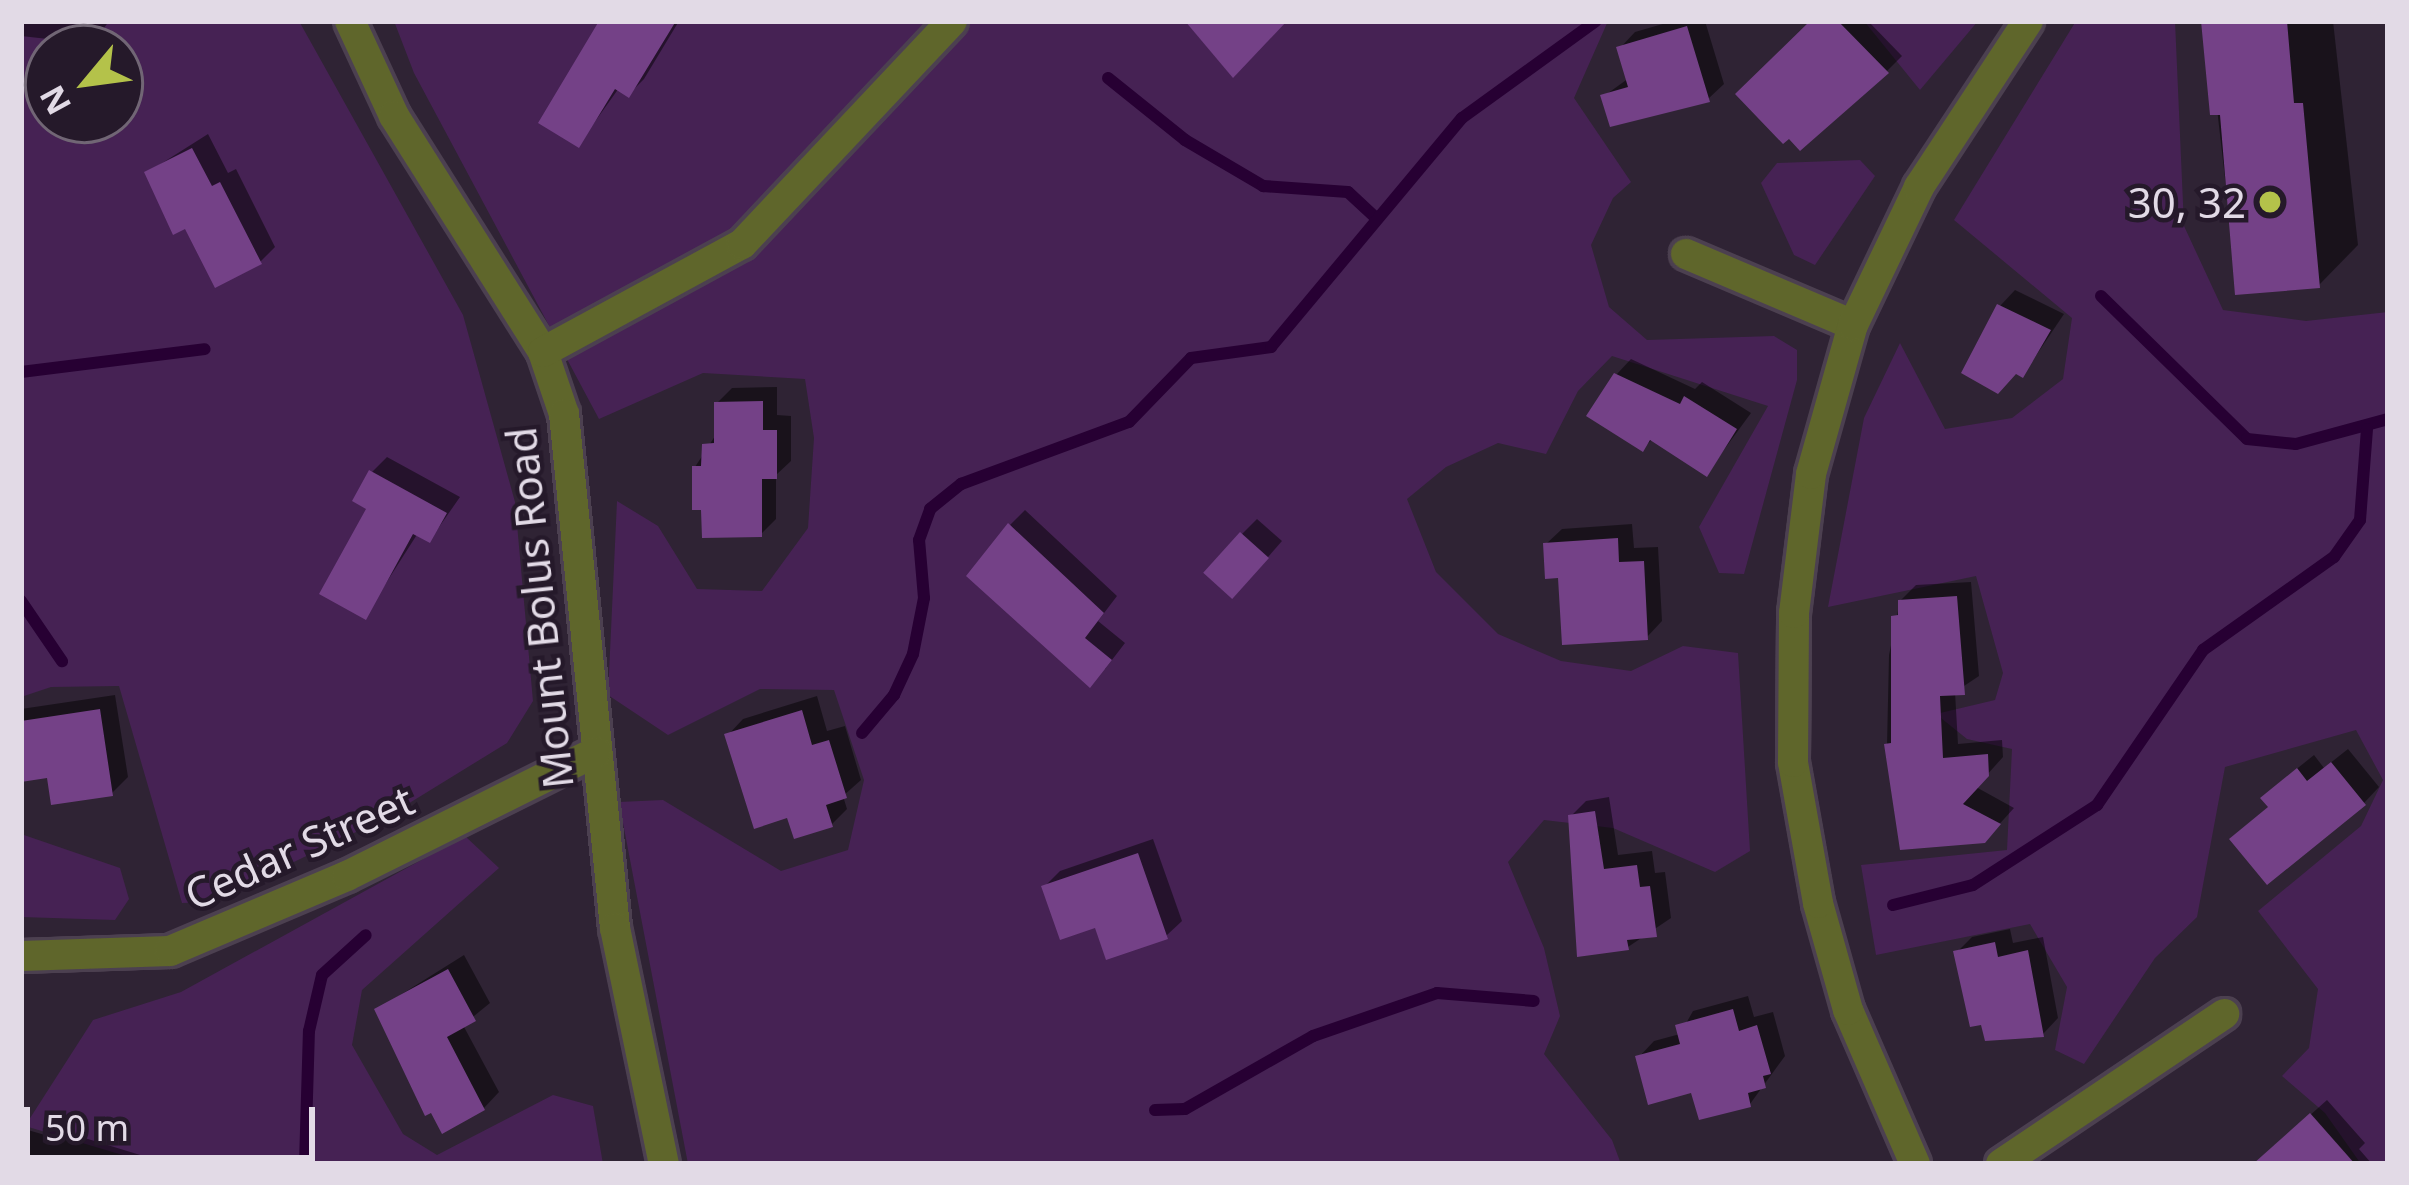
<!DOCTYPE html>
<style>
body{margin:0}
#map{position:relative;width:2409px;height:1185px;overflow:hidden;background:#2f2334;font-family:"Noto Sans",sans-serif}
div>[style]{position:absolute}
.green>*{inset:0;background:#462254}
.shadow>*{inset:0;background:#0007}
.stream>*{height:12px;margin:-6px;padding:0 6px;transform-origin:6px;border-radius:6px;background:#270033}
.building>*{inset:0;background:#744187;transform-origin:0 0}
.roads{filter:drop-shadow(3px 0 #4c4050) drop-shadow(-3px 0 #4c4050) drop-shadow(0 3px #4c4050) drop-shadow(0 -3px #4c4050)}
.minor>*{height:30px;margin:-15px;padding:0 15px;transform-origin:15px;border-radius:15px;background:#5f662b}
.dots>*{width:33px;height:33px;translate:-50% -50%;box-sizing:border-box;border:6px solid #25192a;border-radius:50%}
span{translate:-50% -50%;white-space:nowrap;text-align:center;line-height:1.15;-webkit-text-stroke:9px #25192a;paint-order:stroke}
.poi-label{font-size:42px;color:#e2dae6}
.right{translate:-100% -50%;text-align:right}
.street-label{font-size:42px;color:#e2dae6}
.frame{position:absolute;inset:0;border:24px solid #e2dae6;pointer-events:none}
.north{position:absolute;left:24px;top:24px;width:120px;height:120px;box-sizing:border-box;background:#25192a;border:3px solid #716675;border-radius:50%;rotate:241deg;font-size:33px;font-weight:700;line-height:48px;text-align:center;color:#e2dae6}
.north::after{content:'';display:block;margin:auto;width:42px;height:54px;background:#b4c24a;clip-path:polygon(50% 0,100% 100%,50% 72%,0 100%)}
.scale{position:absolute;left:24px;top:1107px;width:291px;height:54px;box-sizing:border-box;border:6px solid #e2dae6;border-top:0;padding-left:15px;font-size:36px;line-height:42px;white-space:nowrap;color:#e2dae6;-webkit-text-stroke:9px #25192a;paint-order:stroke}
</style>
<div id="map">
<div class="green">
<i style="clip-path:polygon(evenodd,21px 21px,299px 21px,463px 315px,515px 502px,533px 701px,507px 743px,385px 818px,211px 902px,182px 903px,119px 686px,51px 687px,21px 697px,21px 21px,48px 48px,120px 48px,120px 120px,48px 120px,48px 48px)"></i>
<i style="clip-path:polygon(394px 21px,1608px 21px,1574px 98px,1631px 182px,1613px 198px,1591px 245px,1609px 307px,1647px 340px,1774px 336px,1797px 350px,1797px 380px,1744px 574px,1719px 573px,1699px 527px,1768px 406px,1612px 356px,1578px 391px,1546px 454px,1498px 443px,1446px 467px,1407px 499px,1436px 572px,1498px 634px,1561px 661px,1631px 671px,1683px 646px,1738px 653px,1750px 851px,1715px 872px,1613px 828px,1544px 820px,1508px 862px,1544px 948px,1560px 1016px,1544px 1054px,1612px 1140px,1621px 1164px,688px 1164px,619px 802px,663px 800px,781px 871px,848px 850px,864px 780px,834px 690px,760px 689px,668px 735px,608px 695px,617px 501px,658px 526px,697px 589px,762px 591px,808px 528px,814px 438px,805px 379px,703px 373px,599px 419px,414px 73px)"></i>
<i style="clip-path:polygon(1864px 21px,1978px 21px,1920px 90px)"></i>
<i style="clip-path:polygon(2076px 21px,2175px 21px,2184px 226px,2223px 310px,2306px 321px,2388px 312px,2388px 1164px,2361px 1164px,2325px 1113px,2282px 1076px,2309px 1048px,2318px 989px,2258px 911px,2361px 826px,2383px 780px,2356px 730px,2225px 767px,2197px 917px,2155px 958px,2084px 1064px,2055px 1050px,2067px 987px,2030px 924px,1876px 955px,1861px 865px,2007px 850px,2012px 749px,1967px 739px,1936px 714px,1995px 700px,2003px 673px,1976px 576px,1828px 607px,1864px 418px,1900px 343px,1945px 429px,2012px 418px,2063px 379px,2072px 318px,1954px 220px)"></i>
<i style="clip-path:polygon(1860px 160px,1875px 176px,1815px 265px,1794px 255px,1761px 183px,1777px 163px)"></i>
<i style="clip-path:polygon(21px 834px,120px 868px,129px 899px,115px 920px,21px 917px)"></i>
<i style="clip-path:polygon(465px 836px,499px 868px,362px 990px,352px 1045px,403px 1134px,437px 1155px,553px 1095px,593px 1106px,603px 1164px,153px 1164px,25px 1126px,93px 1020px,181px 992px)"></i>
</div>
<div class="shadow">
<i style="clip-path:polygon(21px 21px,109px 21px,93px 44px,21px 36px)"></i>
<i style="clip-path:polygon(603px 21px,679px 21px,644px 79px,629px 94px,619px 88px,579px 144px)"></i>
<i style="clip-path:polygon(1673px 21px,1705px 21px,1724px 84px,1708px 99px,1604px 96px,1629px 78px,1620px 48px,1635px 32px)"></i>
<i style="clip-path:polygon(1814px 21px,1868px 21px,1902px 56px,1887px 71px)"></i>
<i style="clip-path:polygon(2207px 21px,2333px 21px,2358px 245px,2319px 285px,2238px 292px)"></i>
<i style="clip-path:polygon(208px 134px,228px 173px,236px 169px,275px 247px,260px 262px,186px 225px,148px 172px)"></i>
<i style="clip-path:polygon(2015px 290px,2064px 314px,2023px 375px,2000px 306px)"></i>
<i style="clip-path:polygon(1631px 359px,1695px 389px,1702px 382px,1751px 413px,1707px 473px,1653px 439px,1643px 448px,1616px 375px)"></i>
<i style="clip-path:polygon(777px 387px,777px 415px,791px 416px,791px 461px,776px 475px,776px 519px,761px 534px,695px 467px,717px 433px,717px 403px,732px 388px)"></i>
<i style="clip-path:polygon(387px 457px,460px 497px,430px 540px,418px 533px,365px 616px,372px 472px)"></i>
<i style="clip-path:polygon(1025px 510px,1117px 596px,1098px 621px,1125px 643px,1105px 669px,1010px 525px)"></i>
<i style="clip-path:polygon(1257px 519px,1282px 541px,1248px 580px,1242px 534px)"></i>
<i style="clip-path:polygon(1632px 524px,1634px 548px,1658px 547px,1662px 621px,1647px 637px,1561px 575px,1546px 544px,1562px 529px)"></i>
<i style="clip-path:polygon(1971px 582px,1979px 676px,1955px 692px,1958px 744px,2002px 740px,2003px 757px,1976px 787px,2014px 808px,1984px 841px,1887px 745px,1889px 655px,1900px 601px,1916px 585px)"></i>
<i style="clip-path:polygon(115px 695px,128px 777px,112px 793px,49px 774px,21px 779px,21px 709px)"></i>
<i style="clip-path:polygon(817px 696px,827px 731px,845px 726px,861px 780px,843px 796px,847px 809px,832px 824px,789px 814px,728px 735px,743px 719px)"></i>
<i style="clip-path:polygon(2348px 749px,2379px 787px,2364px 803px,2271px 806px,2279px 783px,2314px 755px,2324px 768px)"></i>
<i style="clip-path:polygon(1609px 797px,1618px 855px,1652px 851px,1655px 873px,1665px 872px,1671px 918px,1628px 947px,1571px 816px,1586px 801px)"></i>
<i style="clip-path:polygon(1153px 839px,1182px 921px,1166px 936px,1097px 924px,1044px 887px,1060px 871px)"></i>
<i style="clip-path:polygon(2010px 929px,2013px 943px,2043px 937px,2058px 1018px,2043px 1034px,1957px 952px,1972px 937px)"></i>
<i style="clip-path:polygon(464px 955px,490px 1003px,463px 1025px,499px 1092px,484px 1108px,378px 1009px)"></i>
<i style="clip-path:polygon(1748px 996px,1754px 1017px,1773px 1012px,1785px 1056px,1750px 1104px,1694px 1089px,1639px 1057px,1654px 1041px,1680px 1034px,1693px 1011px)"></i>
<i style="clip-path:polygon(2327px 1100px,2365px 1143px,2359px 1149px,2372px 1164px,2287px 1164px,2289px 1134px)"></i>
<i style="clip-path:polygon(21px 1128px,45px 1135px,52px 1128px,150px 1158px,148px 1164px,21px 1164px)"></i>
</div>
<div class="stream">
<i style="left:1108px;top:78px;width:99px;rotate:38.8deg"></i>
<i style="left:1185px;top:140px;width:91px;rotate:30.5deg"></i>
<i style="left:1263px;top:186px;width:85px;rotate:4deg"></i>
<i style="left:1348px;top:192px;width:37px;rotate:43deg"></i>
<i style="left:2101px;top:296px;width:204px;rotate:44.4deg"></i>
<i style="left:2247px;top:439px;width:49px;rotate:5.8deg"></i>
<i style="left:2296px;top:444px;width:95px;rotate:-15.2deg"></i>
<i style="left:21px;top:372px;width:185px;rotate:-7.1deg"></i>
<i style="left:21px;top:601px;width:73px;rotate:55.7deg"></i>
<i style="left:862px;top:733px;width:50px;rotate:-49.9deg"></i>
<i style="left:894px;top:695px;width:45px;rotate:-65.1deg"></i>
<i style="left:913px;top:654px;width:57px;rotate:-78.9deg"></i>
<i style="left:924px;top:598px;width:58px;rotate:-94.9deg"></i>
<i style="left:919px;top:540px;width:33px;rotate:-70deg"></i>
<i style="left:930px;top:509px;width:40px;rotate:-39deg"></i>
<i style="left:961px;top:484px;width:179px;rotate:-20.3deg"></i>
<i style="left:1129px;top:422px;width:89px;rotate:-45.9deg"></i>
<i style="left:1191px;top:358px;width:81px;rotate:-7.8deg"></i>
<i style="left:1271px;top:347px;width:298px;rotate:-50.2deg"></i>
<i style="left:1462px;top:118px;width:165px;rotate:-35.9deg"></i>
<i style="left:1893px;top:905px;width:82px;rotate:-14deg"></i>
<i style="left:1973px;top:885px;width:148px;rotate:-32.8deg"></i>
<i style="left:2097px;top:805px;width:188px;rotate:-55.6deg"></i>
<i style="left:2203px;top:650px;width:161px;rotate:-35.4deg"></i>
<i style="left:2334px;top:557px;width:45px;rotate:-54.9deg"></i>
<i style="left:2360px;top:520px;width:91px;rotate:-85.6deg"></i>
<i style="left:1155px;top:1110px;width:30px;rotate:-2deg"></i>
<i style="left:1185px;top:1109px;width:147px;rotate:-29.7deg"></i>
<i style="left:1313px;top:1036px;width:131px;rotate:-19.1deg"></i>
<i style="left:1437px;top:993px;width:97px;rotate:4.7deg"></i>
<i style="left:305px;top:1164px;width:133px;rotate:-88.3deg"></i>
<i style="left:309px;top:1031px;width:57px;rotate:-76.9deg"></i>
<i style="left:322px;top:975px;width:59px;rotate:-42.3deg"></i>
</div>
<div class="building">
<i style="clip-path:polygon(599px 21px,676px 21px,629px 98px,615px 89px,579px 148px,538px 123px)"></i>
<i style="clip-path:polygon(1185px 21px,1287px 21px,1233px 78px)"></i>
<i style="clip-path:polygon(1810px 21px,1838px 21px,1889px 73px,1800px 151px,1789px 139px,1783px 144px,1735px 94px)"></i>
<i style="clip-path:polygon(2201px 21px,2287px 21px,2294px 103px,2303px 103px,2320px 288px,2235px 295px,2220px 115px,2210px 115px)"></i>
<i style="clip-path:polygon(1687px 26px,1710px 102px,1610px 127px,1600px 95px,1628px 87px,1616px 47px)"></i>
<i style="clip-path:polygon(192px 148px,212px 186px,220px 182px,262px 264px,215px 288px,185px 229px,173px 235px,144px 172px)"></i>
<i style="clip-path:polygon(1997px 304px,2051px 330px,2023px 378px,2016px 374px,1998px 394px,1961px 373px)"></i>
<i style="clip-path:polygon(1614px 373px,1680px 404px,1684px 396px,1737px 429px,1707px 477px,1650px 440px,1643px 452px,1586px 416px)"></i>
<i style="clip-path:polygon(763px 401px,763px 430px,777px 430px,777px 479px,762px 479px,762px 537px,702px 538px,701px 510px,692px 510px,692px 466px,701px 466px,702px 444px,714px 443px,714px 402px)"></i>
<i style="clip-path:polygon(369px 470px,447px 513px,430px 543px,413px 534px,366px 620px,319px 594px,366px 509px,352px 501px)"></i>
<i style="clip-path:polygon(1008px 523px,1104px 613px,1085px 638px,1112px 660px,1090px 688px,966px 576px)"></i>
<i style="left:1240px;top:532px;width:39px;height:55px;rotate:42deg"></i>
<i style="clip-path:polygon(1618px 538px,1619px 562px,1644px 561px,1648px 640px,1562px 645px,1558px 578px,1545px 579px,1543px 543px)"></i>
<i style="clip-path:polygon(1957px 596px,1965px 695px,1940px 696px,1943px 758px,1988px 754px,1989px 776px,1963px 804px,2001px 824px,1985px 843px,1900px 850px,1884px 744px,1891px 743px,1891px 616px,1898px 615px,1898px 600px)"></i>
<i style="clip-path:polygon(100px 709px,113px 796px,51px 805px,47px 778px,21px 782px,21px 721px)"></i>
<i style="clip-path:polygon(802px 710px,812px 745px,829px 740px,847px 798px,826px 805px,833px 827px,794px 839px,787px 818px,754px 829px,724px 734px)"></i>
<i style="clip-path:polygon(2331px 762px,2366px 805px,2267px 885px,2229px 839px,2268px 807px,2260px 798px,2297px 768px,2307px 781px)"></i>
<i style="clip-path:polygon(1595px 811px,1604px 869px,1637px 865px,1640px 887px,1650px 886px,1657px 937px,1627px 940px,1629px 950px,1577px 957px,1568px 815px)"></i>
<i style="clip-path:polygon(1138px 853px,1168px 939px,1106px 960px,1095px 928px,1060px 940px,1041px 886px)"></i>
<i style="clip-path:polygon(1995px 942px,1998px 957px,2028px 950px,2044px 1037px,1985px 1041px,1981px 1025px,1970px 1027px,1953px 951px)"></i>
<i style="clip-path:polygon(448px 969px,476px 1021px,447px 1037px,485px 1110px,442px 1134px,431px 1113px,425px 1116px,374px 1009px)"></i>
<i style="clip-path:polygon(1733px 1009px,1739px 1031px,1757px 1025px,1771px 1074px,1763px 1076px,1766px 1088px,1748px 1093px,1751px 1107px,1699px 1120px,1691px 1093px,1648px 1105px,1635px 1056px,1680px 1044px,1675px 1025px)"></i>
<i style="clip-path:polygon(2310px 1113px,2355px 1164px,2253px 1164px)"></i>
</div>
<div class="roads">
<div class="minor">
<i style="left:350px;top:21px;width:105px;rotate:65.1deg"></i>
<i style="left:394px;top:116px;width:279px;rotate:57.7deg"></i>
<i style="left:543px;top:352px;width:65px;rotate:71.3deg"></i>
<i style="left:564px;top:414px;width:517px;rotate:84.33deg"></i>
<i style="left:615px;top:928px;width:241px;rotate:78.3deg"></i>
<i style="left:1686px;top:254px;width:181px;rotate:23deg"></i>
<i style="left:543px;top:352px;width:226px;rotate:-28.5deg"></i>
<i style="left:742px;top:244px;width:306px;rotate:-46.7deg"></i>
<i style="left:21px;top:956px;width:149px;rotate:-1.9deg"></i>
<i style="left:170px;top:951px;width:192px;rotate:-23deg"></i>
<i style="left:347px;top:876px;width:278px;rotate:-26.5deg"></i>
<i style="left:1915px;top:1164px;width:168px;rotate:-113.5deg"></i>
<i style="left:1848px;top:1010px;width:111px;rotate:-105.7deg"></i>
<i style="left:1818px;top:903px;width:143px;rotate:-100.1deg"></i>
<i style="left:1793px;top:762px;width:149px;rotate:-89.6deg"></i>
<i style="left:1794px;top:613px;width:140px;rotate:-83deg"></i>
<i style="left:1811px;top:474px;width:155px;rotate:-74.3deg"></i>
<i style="left:1853px;top:325px;width:153px;rotate:-64.4deg"></i>
<i style="left:1919px;top:187px;width:199px;rotate:-56.7deg"></i>
<i style="left:2001px;top:1164px;width:269px;rotate:-33.9deg"></i>
</div>
</div>
<div class="dots">
<i style="left:2270px;top:202px;background:#b4c24a"></i>
</div>
<div class="poi-label">
<span class="right" style="left:2246px;top:202px">30, 32</span>
</div>
<div class="street-label">
<span style="left:539px;top:608px;rotate:-96deg">Mount Bolus Road</span>
<span style="left:299px;top:847px;rotate:-24deg">Cedar Street</span>
</div>
<div class="frame"></div>
<div class="north">N</div>
<div class="scale">50 m</div>
</div>
